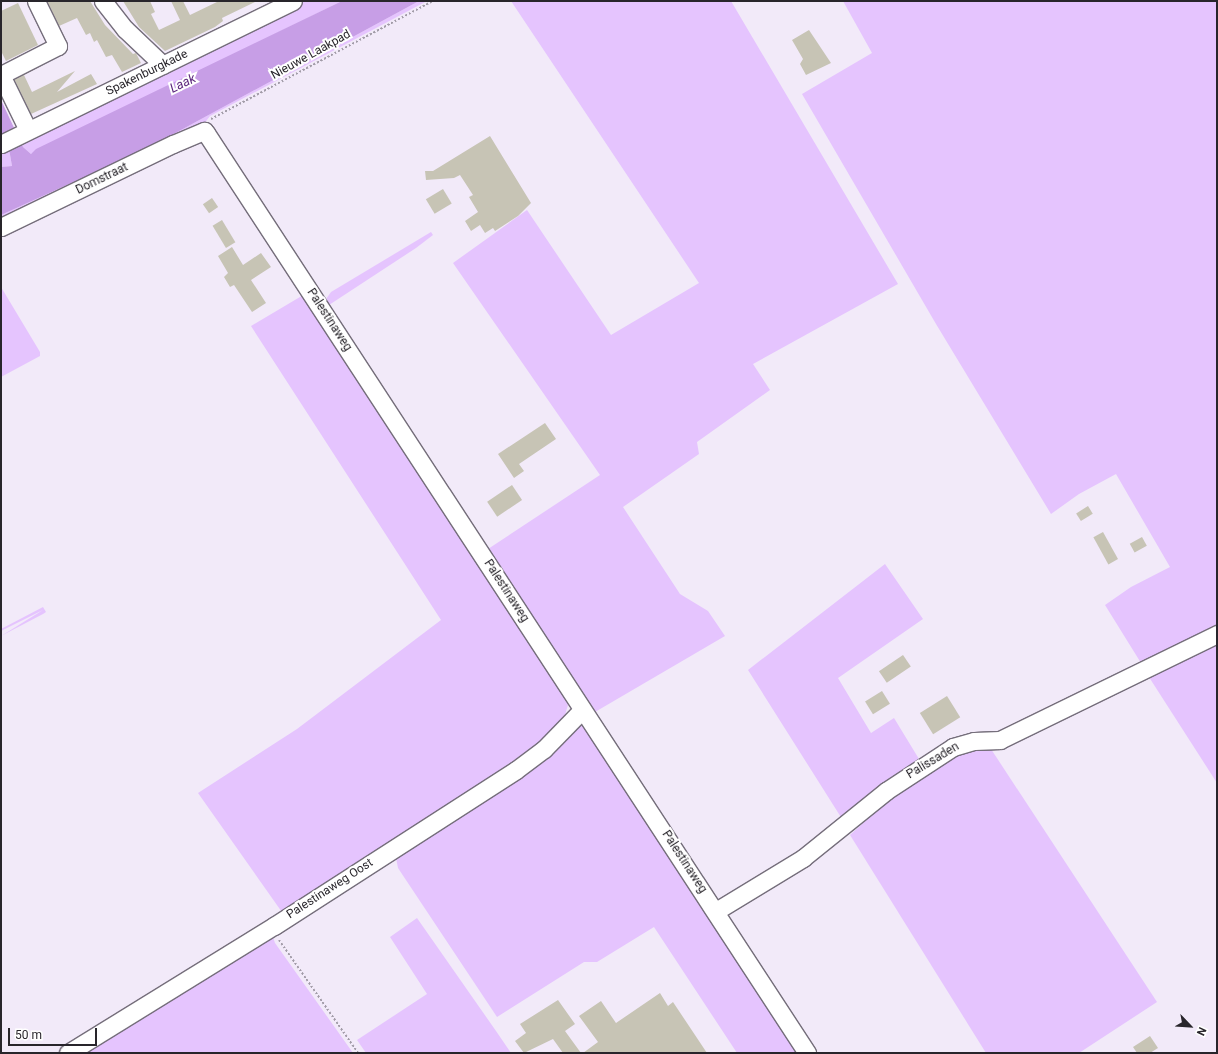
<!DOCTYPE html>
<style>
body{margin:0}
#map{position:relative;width:1218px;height:1054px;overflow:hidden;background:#f2eaf9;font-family:Roboto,sans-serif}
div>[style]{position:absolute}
.green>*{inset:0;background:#e5c4fe}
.water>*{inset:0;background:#c79ee6}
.building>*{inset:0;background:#c7c4b5;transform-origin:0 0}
.path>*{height:2px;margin-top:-1px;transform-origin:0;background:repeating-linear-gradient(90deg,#a29ca8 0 2px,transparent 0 4px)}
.roads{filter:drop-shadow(1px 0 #756e7b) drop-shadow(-1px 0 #756e7b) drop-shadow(0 1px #756e7b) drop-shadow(0 -1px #756e7b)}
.minor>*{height:17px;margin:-8.5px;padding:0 8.5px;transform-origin:8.5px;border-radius:8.5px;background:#fff}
span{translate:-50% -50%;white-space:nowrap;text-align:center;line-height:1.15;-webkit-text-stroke:4px #fff;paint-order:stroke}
.street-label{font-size:12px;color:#28252b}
.water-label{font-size:13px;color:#5c277c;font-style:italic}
.frame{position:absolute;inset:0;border:2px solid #28252b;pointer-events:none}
.north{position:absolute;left:1170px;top:1006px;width:40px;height:40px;-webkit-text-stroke:3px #fff;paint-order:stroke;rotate:115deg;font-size:11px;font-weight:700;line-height:16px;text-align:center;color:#28252b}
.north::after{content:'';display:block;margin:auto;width:14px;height:18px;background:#28252b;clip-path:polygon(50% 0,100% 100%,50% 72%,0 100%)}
.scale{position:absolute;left:8px;top:1028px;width:89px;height:18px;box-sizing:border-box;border:2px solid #28252b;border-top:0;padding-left:5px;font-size:12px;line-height:14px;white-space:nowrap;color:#28252b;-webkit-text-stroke:3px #fff;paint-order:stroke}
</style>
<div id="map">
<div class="green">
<i style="clip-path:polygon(304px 1px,342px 1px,31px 154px,23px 147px,20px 140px)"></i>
<i style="clip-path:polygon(419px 1px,427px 1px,210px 116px,203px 125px,1px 222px,1px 215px,146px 149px)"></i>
<i style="clip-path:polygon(511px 1px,731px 1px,898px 284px,753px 364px,770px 390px,697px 442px,699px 454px,623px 507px,680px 594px,708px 611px,725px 636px,595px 712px,488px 549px,600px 475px,453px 263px,527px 210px,611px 335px,699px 283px)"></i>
<i style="clip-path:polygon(843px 1px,1217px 1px,1217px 627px,1141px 663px,1105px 605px,1131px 587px,1170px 567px,1116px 474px,1079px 494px,1051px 514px,936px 324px,802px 94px,872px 53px)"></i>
<i style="clip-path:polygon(1px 149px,9px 149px,12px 166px,1px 167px)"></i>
<i style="clip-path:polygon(431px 232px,433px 235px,416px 248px,329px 305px,326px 299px,331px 292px)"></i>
<i style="clip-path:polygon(1px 287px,40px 352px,40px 356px,1px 377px)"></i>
<i style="clip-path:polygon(305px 294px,565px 693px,568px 705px,562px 725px,551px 738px,284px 915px,198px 793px,297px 729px,441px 620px,251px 326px)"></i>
<i style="clip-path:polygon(885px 564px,923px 619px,838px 678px,871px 733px,894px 718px,919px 759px,844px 822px,748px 670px)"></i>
<i style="clip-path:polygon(43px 607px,46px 612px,43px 614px,1px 636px,43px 610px,1px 631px,1px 629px)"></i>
<i style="clip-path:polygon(1217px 642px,1217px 783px,1147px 674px)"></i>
<i style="clip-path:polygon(580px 725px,585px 727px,799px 1053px,737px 1053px,654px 927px,597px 962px,584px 962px,497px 1017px,398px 868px,396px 858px,397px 853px)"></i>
<i style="clip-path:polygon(978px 744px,991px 749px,1157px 1002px,1079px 1053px,986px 1053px,850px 835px,918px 773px)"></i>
<i style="clip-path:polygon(417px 918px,496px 1031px,511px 1053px,366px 1053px,357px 1040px,427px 994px,390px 937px)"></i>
<i style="clip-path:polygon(271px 931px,275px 943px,353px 1053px,75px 1053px)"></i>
</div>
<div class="water">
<i style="clip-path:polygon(342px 1px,419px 1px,146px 149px,1px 215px,1px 167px,12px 166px,9px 149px,1px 134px,1px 100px,23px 147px,31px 154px,36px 149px)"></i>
</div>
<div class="building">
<i style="clip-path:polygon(47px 1px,90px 1px,105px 25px,133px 54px,136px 53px,141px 63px,122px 72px,112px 55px,106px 57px,97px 40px,94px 42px,90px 33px,86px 35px,77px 18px,59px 26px)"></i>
<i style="clip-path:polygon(123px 1px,150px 1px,155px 12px,151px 14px,159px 30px,180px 20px,171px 1px,183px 1px,190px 15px,219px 1px,257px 1px,222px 18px,223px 21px,215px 27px,165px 51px,139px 27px)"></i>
<i style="clip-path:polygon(18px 3px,38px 45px,6px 61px,1px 51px,1px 11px)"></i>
<i style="clip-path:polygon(809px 30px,831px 63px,806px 75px,800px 64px,803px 59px,792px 40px)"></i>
<i style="clip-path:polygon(47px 63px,24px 75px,32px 92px,75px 71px,57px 92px,91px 74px,97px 84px,31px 114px,14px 79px)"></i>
<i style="clip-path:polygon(490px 136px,531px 203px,518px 216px,495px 231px,493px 228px,485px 233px,480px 225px,471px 231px,465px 221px,478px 212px,469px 197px,473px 195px,460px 175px,454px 178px,426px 180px,425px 171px,433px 171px)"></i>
<i style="left:443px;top:189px;width:17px;height:20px;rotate:59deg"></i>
<i style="left:212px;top:198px;width:11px;height:11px;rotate:56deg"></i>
<i style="left:222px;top:220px;width:26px;height:11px;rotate:59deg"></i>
<i style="clip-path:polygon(232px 247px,243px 265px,261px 253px,271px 267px,251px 280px,266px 303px,252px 312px,234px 285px,230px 287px,224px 277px,228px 273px,218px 256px)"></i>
<i style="clip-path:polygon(545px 423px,556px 439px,519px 464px,524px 471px,514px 478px,498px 454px)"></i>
<i style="left:512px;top:485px;width:18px;height:30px;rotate:56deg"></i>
<i style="left:1088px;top:506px;width:9px;height:14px;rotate:58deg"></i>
<i style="left:1103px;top:532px;width:31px;height:11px;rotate:61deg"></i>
<i style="left:1142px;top:537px;width:10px;height:14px;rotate:61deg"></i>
<i style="left:903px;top:655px;width:14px;height:29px;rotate:56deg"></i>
<i style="left:882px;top:691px;width:15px;height:20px;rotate:58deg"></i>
<i style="left:947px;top:696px;width:25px;height:32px;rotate:58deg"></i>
<i style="clip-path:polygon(660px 993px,668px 1006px,673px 1002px,707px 1053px,583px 1053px,598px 1042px,579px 1016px,601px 1001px,616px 1023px)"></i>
<i style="clip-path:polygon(558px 1000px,575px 1024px,565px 1031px,581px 1053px,563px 1053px,553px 1039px,524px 1053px,515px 1041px,526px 1033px,520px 1024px)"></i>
<i style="clip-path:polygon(1150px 1036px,1158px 1048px,1150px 1053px,1137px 1053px,1133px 1047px)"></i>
</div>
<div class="path">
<i style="left:211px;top:119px;width:251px;rotate:-28deg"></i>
<i style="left:279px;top:940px;width:138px;rotate:55deg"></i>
</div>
<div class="roads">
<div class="minor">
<i style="left:103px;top:1px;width:36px;rotate:52deg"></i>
<i style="left:125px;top:29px;width:52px;rotate:43.5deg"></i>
<i style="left:1px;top:75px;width:64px;rotate:-27deg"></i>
<i style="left:58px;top:46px;width:50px;rotate:-116.1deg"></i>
<i style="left:1px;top:75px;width:61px;rotate:63.9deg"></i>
<i style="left:1px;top:144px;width:325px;rotate:-26.1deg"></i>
<i style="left:1px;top:227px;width:191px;rotate:-25.8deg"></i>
<i style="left:173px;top:144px;width:34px;rotate:-23deg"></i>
<i style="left:204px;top:131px;width:3px;rotate:45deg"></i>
<i style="left:206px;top:133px;width:1099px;rotate:56.84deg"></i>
<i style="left:716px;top:911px;width:102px;rotate:-31.3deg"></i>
<i style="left:803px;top:858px;width:107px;rotate:-38.9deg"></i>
<i style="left:886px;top:791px;width:80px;rotate:-33.3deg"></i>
<i style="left:953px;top:747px;width:22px;rotate:-16deg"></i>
<i style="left:974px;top:741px;width:26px;rotate:-2deg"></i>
<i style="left:1000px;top:740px;width:242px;rotate:-26deg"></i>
<i style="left:68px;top:1053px;width:242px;rotate:-31.7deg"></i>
<i style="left:274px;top:926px;width:288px;rotate:-32.8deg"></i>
<i style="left:516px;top:770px;width:35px;rotate:-37deg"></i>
<i style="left:544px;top:749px;width:54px;rotate:-45.7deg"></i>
</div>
</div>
<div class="street-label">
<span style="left:311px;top:55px;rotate:-29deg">Nieuwe Laakpad</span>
<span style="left:147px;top:73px;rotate:-26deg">Spakenburgkade</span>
<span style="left:102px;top:179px;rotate:-26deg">Domstraat</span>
<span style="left:329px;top:320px;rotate:57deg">Palestinaweg</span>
<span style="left:506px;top:591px;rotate:57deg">Palestinaweg</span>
<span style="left:933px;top:761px;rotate:-31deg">Palissaden</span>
<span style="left:684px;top:862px;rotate:57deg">Palestinaweg</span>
<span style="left:330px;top:889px;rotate:-33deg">Palestinaweg Oost</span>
</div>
<div class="water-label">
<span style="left:183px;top:84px;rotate:-26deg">Laak</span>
</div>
<div class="frame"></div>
<div class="north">N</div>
<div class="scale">50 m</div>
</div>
